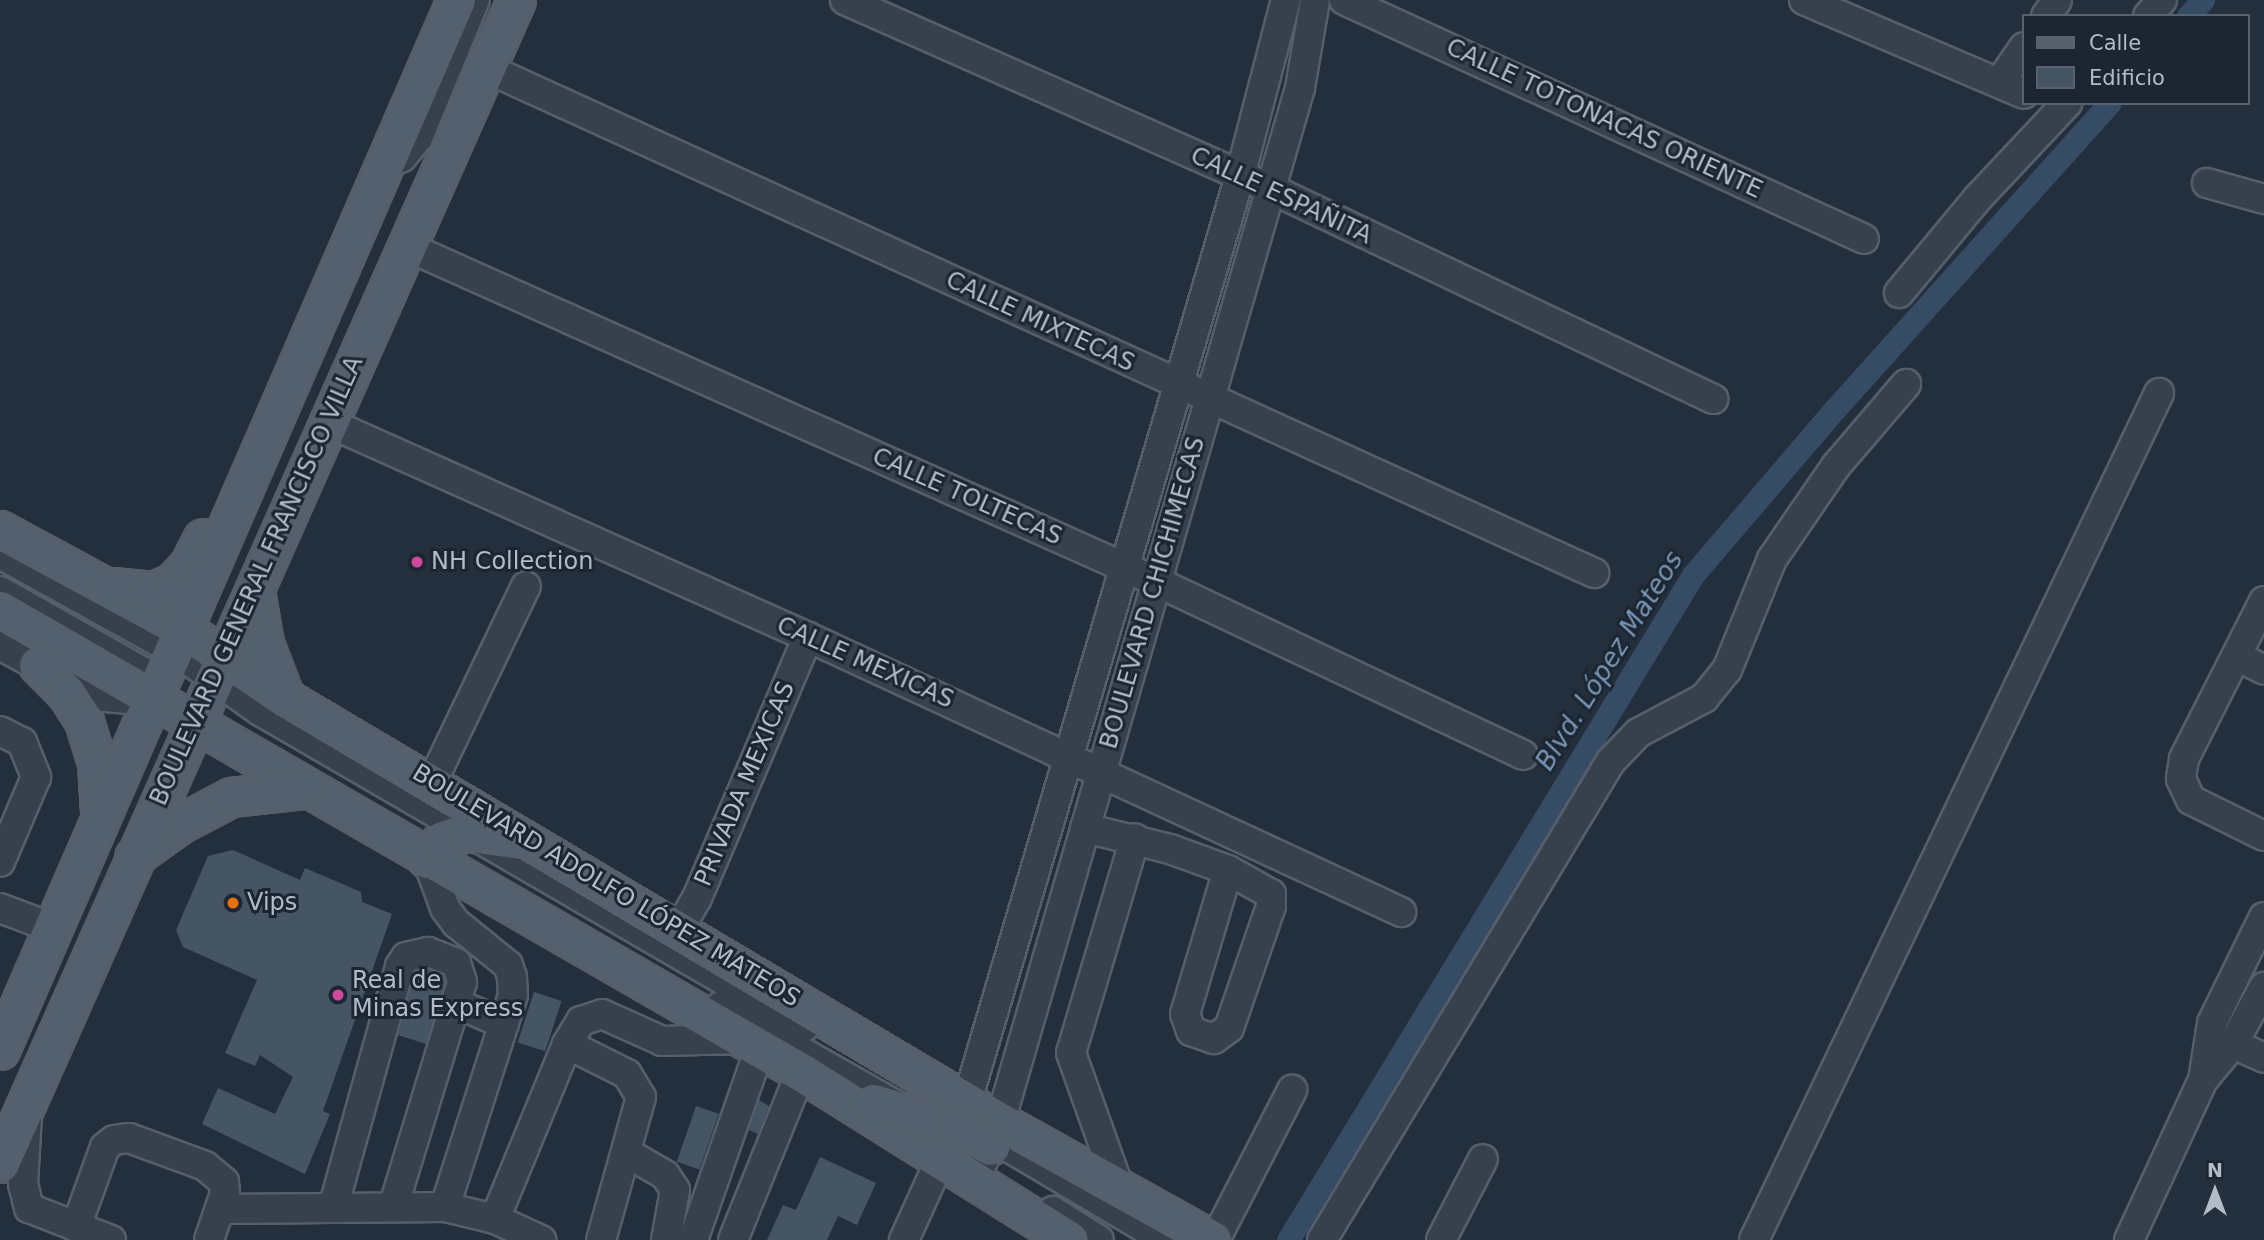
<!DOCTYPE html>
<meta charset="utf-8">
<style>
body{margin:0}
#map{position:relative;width:2264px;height:1240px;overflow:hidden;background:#232f3d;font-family:"DejaVu Sans",sans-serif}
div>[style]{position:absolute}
.green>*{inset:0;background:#253d3e}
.canal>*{height:23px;margin:-11.5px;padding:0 11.5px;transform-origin:11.5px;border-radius:11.5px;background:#364c65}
.building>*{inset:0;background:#465564;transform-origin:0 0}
.roads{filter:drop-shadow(2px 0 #555f6b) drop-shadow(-2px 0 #555f6b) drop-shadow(0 2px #555f6b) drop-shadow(0 -2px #555f6b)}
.minor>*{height:28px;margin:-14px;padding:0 14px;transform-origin:14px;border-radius:14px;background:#37414d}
.major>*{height:37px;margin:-18.5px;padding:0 18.5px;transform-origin:18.5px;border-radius:18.5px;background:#54606d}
.dots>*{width:19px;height:19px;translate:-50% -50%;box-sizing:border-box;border:4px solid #1c2632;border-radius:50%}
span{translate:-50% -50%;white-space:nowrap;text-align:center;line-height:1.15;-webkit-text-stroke:6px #1c2632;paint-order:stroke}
.street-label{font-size:24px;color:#b2bcc9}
.poi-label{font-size:24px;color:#b2bcc9}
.left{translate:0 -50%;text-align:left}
.water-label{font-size:26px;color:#7994b2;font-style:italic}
.legend{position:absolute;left:2022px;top:14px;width:228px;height:91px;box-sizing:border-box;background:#1c2632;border:2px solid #58626e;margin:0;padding:9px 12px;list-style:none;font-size:21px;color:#b2bcc9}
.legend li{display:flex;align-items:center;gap:14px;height:35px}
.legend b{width:35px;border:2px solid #58626e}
.north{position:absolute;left:2180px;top:1156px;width:70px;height:70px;-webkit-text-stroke:5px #1c2632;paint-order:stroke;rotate:0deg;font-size:19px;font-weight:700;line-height:28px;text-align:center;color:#b2bcc9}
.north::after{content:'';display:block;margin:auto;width:24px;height:32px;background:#b2bcc9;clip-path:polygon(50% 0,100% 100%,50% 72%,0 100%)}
</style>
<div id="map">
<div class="green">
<i style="clip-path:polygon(0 563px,110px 625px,104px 634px,0 579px)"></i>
</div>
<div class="canal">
<i style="left:2188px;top:16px;width:22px;rotate:-47deg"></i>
<i style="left:1288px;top:1240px;width:779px;rotate:-58.66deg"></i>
<i style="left:1693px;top:575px;width:218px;rotate:-49.5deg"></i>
<i style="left:1835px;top:409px;width:411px;rotate:-48.1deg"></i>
</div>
<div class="building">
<i style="clip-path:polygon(233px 850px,300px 880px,305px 868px,361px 892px,362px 902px,392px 914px,323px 1111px,330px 1114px,305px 1174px,202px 1124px,218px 1088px,275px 1114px,293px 1077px,260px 1055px,255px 1066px,225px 1053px,257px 980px,183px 947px,176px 930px,208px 856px)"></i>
<i style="clip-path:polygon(427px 969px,443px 976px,445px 982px,426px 1044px,398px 1035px,415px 973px)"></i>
<i style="left:534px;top:992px;width:29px;height:53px;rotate:18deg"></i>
<i style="clip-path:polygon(759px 1100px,769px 1106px,758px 1134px,749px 1130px)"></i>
<i style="left:696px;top:1106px;width:24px;height:59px;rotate:19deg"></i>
<i style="clip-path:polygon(820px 1157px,876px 1183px,857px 1225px,838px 1216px,827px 1240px,767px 1240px,783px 1205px,796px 1210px)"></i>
</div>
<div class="roads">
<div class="minor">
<i style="left:845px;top:0;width:464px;rotate:23.9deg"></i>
<i style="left:1269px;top:188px;width:492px;rotate:25.4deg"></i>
<i style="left:1344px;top:0;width:572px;rotate:24.68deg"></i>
<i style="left:1804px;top:0;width:239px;rotate:23.1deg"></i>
<i style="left:2046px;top:16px;width:19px;rotate:-55deg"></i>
<i style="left:2148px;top:16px;width:21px;rotate:-49deg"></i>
<i style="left:486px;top:68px;width:1218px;rotate:24.5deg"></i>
<i style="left:2000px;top:82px;width:42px;rotate:-55.6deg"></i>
<i style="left:385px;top:165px;width:19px;rotate:-25deg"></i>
<i style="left:402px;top:157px;width:25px;rotate:-50deg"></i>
<i style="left:418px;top:138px;width:149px;rotate:-67.6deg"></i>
<i style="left:2207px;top:183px;width:59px;rotate:15.7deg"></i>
<i style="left:408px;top:247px;width:818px;rotate:24.09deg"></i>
<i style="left:1155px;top:581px;width:407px;rotate:25.3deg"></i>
<i style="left:1899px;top:293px;width:122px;rotate:-50.3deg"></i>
<i style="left:1977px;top:199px;width:132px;rotate:-46.8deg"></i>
<i style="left:327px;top:422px;width:527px;rotate:24.08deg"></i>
<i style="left:808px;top:637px;width:654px;rotate:24.88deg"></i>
<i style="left:0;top:554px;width:200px;rotate:29deg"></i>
<i style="left:175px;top:651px;width:104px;rotate:35.2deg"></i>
<i style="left:260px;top:711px;width:629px;rotate:30.15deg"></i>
<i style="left:0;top:591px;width:169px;rotate:29.5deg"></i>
<i style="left:2264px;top:601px;width:177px;rotate:116.9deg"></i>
<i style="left:2184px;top:759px;width:20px;rotate:99deg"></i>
<i style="left:2181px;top:779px;width:23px;rotate:65deg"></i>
<i style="left:2191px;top:800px;width:81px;rotate:26.3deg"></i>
<i style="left:0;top:645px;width:106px;rotate:28.7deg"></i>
<i style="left:93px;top:696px;width:60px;rotate:4.8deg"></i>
<i style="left:2237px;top:656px;width:30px;rotate:27deg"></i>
<i style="left:0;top:731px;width:25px;rotate:27deg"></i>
<i style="left:22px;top:742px;width:38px;rotate:68deg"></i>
<i style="left:36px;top:777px;width:92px;rotate:113deg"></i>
<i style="left:432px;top:782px;width:217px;rotate:-64.4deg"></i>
<i style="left:1085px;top:828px;width:88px;rotate:13.9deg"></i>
<i style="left:1170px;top:849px;width:62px;rotate:19.9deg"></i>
<i style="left:1228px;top:870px;width:49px;rotate:29.2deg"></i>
<i style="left:1271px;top:894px;width:12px;rotate:90deg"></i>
<i style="left:1271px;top:906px;width:129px;rotate:109deg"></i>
<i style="left:1229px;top:1028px;width:19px;rotate:144deg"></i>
<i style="left:1214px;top:1039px;width:24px;rotate:-161deg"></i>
<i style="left:1191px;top:1031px;width:18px;rotate:-109deg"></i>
<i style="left:1185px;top:1014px;width:150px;rotate:-73.4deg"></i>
<i style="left:427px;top:859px;width:52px;rotate:69.8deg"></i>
<i style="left:445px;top:908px;width:19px;rotate:54deg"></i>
<i style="left:456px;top:923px;width:67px;rotate:38.9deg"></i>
<i style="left:508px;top:965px;width:13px;rotate:72deg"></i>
<i style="left:512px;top:977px;width:18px;rotate:87deg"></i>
<i style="left:513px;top:995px;width:223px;rotate:107.8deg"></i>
<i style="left:0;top:908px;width:57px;rotate:20.7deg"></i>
<i style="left:679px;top:929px;width:36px;rotate:-60deg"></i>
<i style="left:697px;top:898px;width:284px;rotate:-67deg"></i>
<i style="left:458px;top:1004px;width:50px;rotate:23.5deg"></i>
<i style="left:721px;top:1006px;width:200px;rotate:29.6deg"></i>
<i style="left:567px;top:1044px;width:67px;rotate:26.6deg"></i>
<i style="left:627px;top:1074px;width:27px;rotate:59deg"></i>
<i style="left:641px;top:1097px;width:148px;rotate:105.6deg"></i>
<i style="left:2233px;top:1044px;width:34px;rotate:24deg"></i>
<i style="left:2203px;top:1080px;width:58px;rotate:-81deg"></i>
<i style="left:2212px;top:1023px;width:118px;rotate:-63.9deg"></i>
<i style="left:27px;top:1115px;width:69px;rotate:93.3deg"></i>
<i style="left:23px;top:1184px;width:25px;rotate:76deg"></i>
<i style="left:29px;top:1208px;width:88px;rotate:21.3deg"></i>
<i style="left:983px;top:1132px;width:212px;rotate:30.7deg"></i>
<i style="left:629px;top:1154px;width:42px;rotate:30.3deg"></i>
<i style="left:665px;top:1175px;width:18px;rotate:56deg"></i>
<i style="left:675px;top:1190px;width:51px;rotate:100.2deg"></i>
<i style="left:974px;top:1182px;width:65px;rotate:-66.6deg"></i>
<i style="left:1000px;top:1122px;width:1077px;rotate:-73.82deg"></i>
<i style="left:1300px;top:88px;width:89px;rotate:-80.3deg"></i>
<i style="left:1118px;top:1185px;width:140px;rotate:-109.6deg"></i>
<i style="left:1071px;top:1053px;width:224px;rotate:-73.4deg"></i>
<i style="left:333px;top:1208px;width:251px;rotate:-74.5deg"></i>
<i style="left:400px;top:966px;width:11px;rotate:-56deg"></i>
<i style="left:406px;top:957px;width:23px;rotate:-13deg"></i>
<i style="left:428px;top:952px;width:30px;rotate:21deg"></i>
<i style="left:456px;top:963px;width:20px;rotate:72deg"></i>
<i style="left:462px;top:982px;width:235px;rotate:107deg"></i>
<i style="left:220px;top:1209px;width:225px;rotate:-0.5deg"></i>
<i style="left:445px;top:1207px;width:51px;rotate:13.5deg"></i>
<i style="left:495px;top:1219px;width:51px;rotate:24.5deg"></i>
<i style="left:1053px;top:1211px;width:54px;rotate:32.2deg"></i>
<i style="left:495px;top:1219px;width:189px;rotate:-67.6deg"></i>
<i style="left:567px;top:1044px;width:27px;rotate:-59deg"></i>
<i style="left:581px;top:1021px;width:22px;rotate:-18deg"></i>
<i style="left:602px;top:1014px;width:66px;rotate:24.2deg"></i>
<i style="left:662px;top:1041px;width:82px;rotate:-1.4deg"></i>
<i style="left:76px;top:1227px;width:85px;rotate:-70.1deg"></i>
<i style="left:105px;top:1147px;width:11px;rotate:-38deg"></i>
<i style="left:114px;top:1140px;width:15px;rotate:-8deg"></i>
<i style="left:129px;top:1138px;width:81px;rotate:20.2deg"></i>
<i style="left:205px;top:1166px;width:25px;rotate:40deg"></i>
<i style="left:224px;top:1182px;width:11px;rotate:85deg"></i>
<i style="left:225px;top:1193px;width:50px;rotate:108.8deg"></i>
<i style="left:693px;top:1240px;width:203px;rotate:-70.8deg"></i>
<i style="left:733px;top:1240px;width:181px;rotate:-68deg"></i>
<i style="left:904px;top:1240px;width:153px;rotate:-65.6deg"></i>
<i style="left:967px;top:1101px;width:964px;rotate:-73.56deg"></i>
<i style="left:1240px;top:176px;width:182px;rotate:-75.4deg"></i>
<i style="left:1215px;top:1240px;width:169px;rotate:-62.8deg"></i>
<i style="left:1322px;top:1240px;width:559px;rotate:-58.9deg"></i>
<i style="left:1611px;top:761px;width:39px;rotate:-46deg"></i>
<i style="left:1638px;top:733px;width:75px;rotate:-27.9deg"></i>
<i style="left:1704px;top:698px;width:36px;rotate:-51deg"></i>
<i style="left:1727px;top:670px;width:120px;rotate:-67.9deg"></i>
<i style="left:1772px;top:559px;width:113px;rotate:-55.5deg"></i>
<i style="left:1836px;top:466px;width:108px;rotate:-49.5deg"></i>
<i style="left:1441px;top:1240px;width:91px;rotate:-62.6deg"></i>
<i style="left:1754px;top:1240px;width:939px;rotate:-64.44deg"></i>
<i style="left:2129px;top:1240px;width:176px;rotate:-65.2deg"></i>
<i style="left:2203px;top:1080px;width:47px;rotate:-50.2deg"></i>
<i style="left:2233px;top:1044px;width:65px;rotate:-61.5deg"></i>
</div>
<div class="major">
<i style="left:0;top:530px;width:208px;rotate:28.4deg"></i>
<i style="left:183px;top:629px;width:123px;rotate:34.1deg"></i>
<i style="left:285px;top:698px;width:831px;rotate:30.67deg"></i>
<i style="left:1000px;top:1122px;width:243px;rotate:29.1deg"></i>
<i style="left:113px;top:587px;width:40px;rotate:5.7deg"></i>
<i style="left:153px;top:591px;width:21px;rotate:-23deg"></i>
<i style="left:172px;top:583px;width:25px;rotate:-47deg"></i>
<i style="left:189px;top:565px;width:30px;rotate:-63deg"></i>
<i style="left:255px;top:590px;width:54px;rotate:80.4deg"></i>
<i style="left:264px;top:643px;width:59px;rotate:69.1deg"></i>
<i style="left:0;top:610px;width:925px;rotate:29.98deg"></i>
<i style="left:801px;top:1072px;width:316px;rotate:32.1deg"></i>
<i style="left:38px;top:665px;width:40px;rotate:45deg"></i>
<i style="left:66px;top:693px;width:33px;rotate:57deg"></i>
<i style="left:84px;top:721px;width:44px;rotate:72.8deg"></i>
<i style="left:97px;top:763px;width:49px;rotate:86.5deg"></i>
<i style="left:134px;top:857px;width:57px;rotate:-35.7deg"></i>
<i style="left:180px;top:824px;width:58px;rotate:-27.9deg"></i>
<i style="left:231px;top:797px;width:73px;rotate:-6.3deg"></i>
<i style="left:427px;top:859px;width:23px;rotate:-52deg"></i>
<i style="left:441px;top:841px;width:27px;rotate:-20deg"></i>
<i style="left:466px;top:832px;width:55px;rotate:8.4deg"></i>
<i style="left:0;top:1050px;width:1145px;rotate:-66.53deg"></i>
<i style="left:873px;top:1103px;width:88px;rotate:16.6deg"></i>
<i style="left:957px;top:1128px;width:38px;rotate:28deg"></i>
<i style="left:0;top:1163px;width:1272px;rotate:-66.07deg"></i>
</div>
</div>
<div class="dots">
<i style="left:417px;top:562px;background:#d1479c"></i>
<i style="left:233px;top:903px;background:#e8710a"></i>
<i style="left:338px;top:995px;background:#d1479c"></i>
</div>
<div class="street-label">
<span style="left:1604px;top:119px;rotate:25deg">CALLE TOTONACAS ORIENTE</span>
<span style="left:1281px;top:196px;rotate:25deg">CALLE ESPAÑITA</span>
<span style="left:1040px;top:322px;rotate:25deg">CALLE MIXTECAS</span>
<span style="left:967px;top:497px;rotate:24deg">CALLE TOLTECAS</span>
<span style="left:257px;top:581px;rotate:-66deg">BOULEVARD GENERAL FRANCISCO VILLA</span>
<span style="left:1153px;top:593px;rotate:-74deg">BOULEVARD CHICHIMECAS</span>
<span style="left:865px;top:663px;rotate:24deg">CALLE MEXICAS</span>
<span style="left:745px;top:784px;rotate:-67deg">PRIVADA MEXICAS</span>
<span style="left:606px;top:886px;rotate:31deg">BOULEVARD ADOLFO LÓPEZ MATEOS</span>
</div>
<div class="poi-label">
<span class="left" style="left:431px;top:562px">NH Collection</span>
<span class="left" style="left:247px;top:903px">Vips</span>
<span class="left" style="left:352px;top:995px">Real de<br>Minas Express</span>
</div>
<div class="water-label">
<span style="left:1610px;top:661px;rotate:-58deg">Blvd. López Mateos</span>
</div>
<ul class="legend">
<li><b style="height:9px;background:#54606d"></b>Calle</li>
<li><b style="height:19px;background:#465564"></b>Edificio</li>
</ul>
<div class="north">N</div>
</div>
